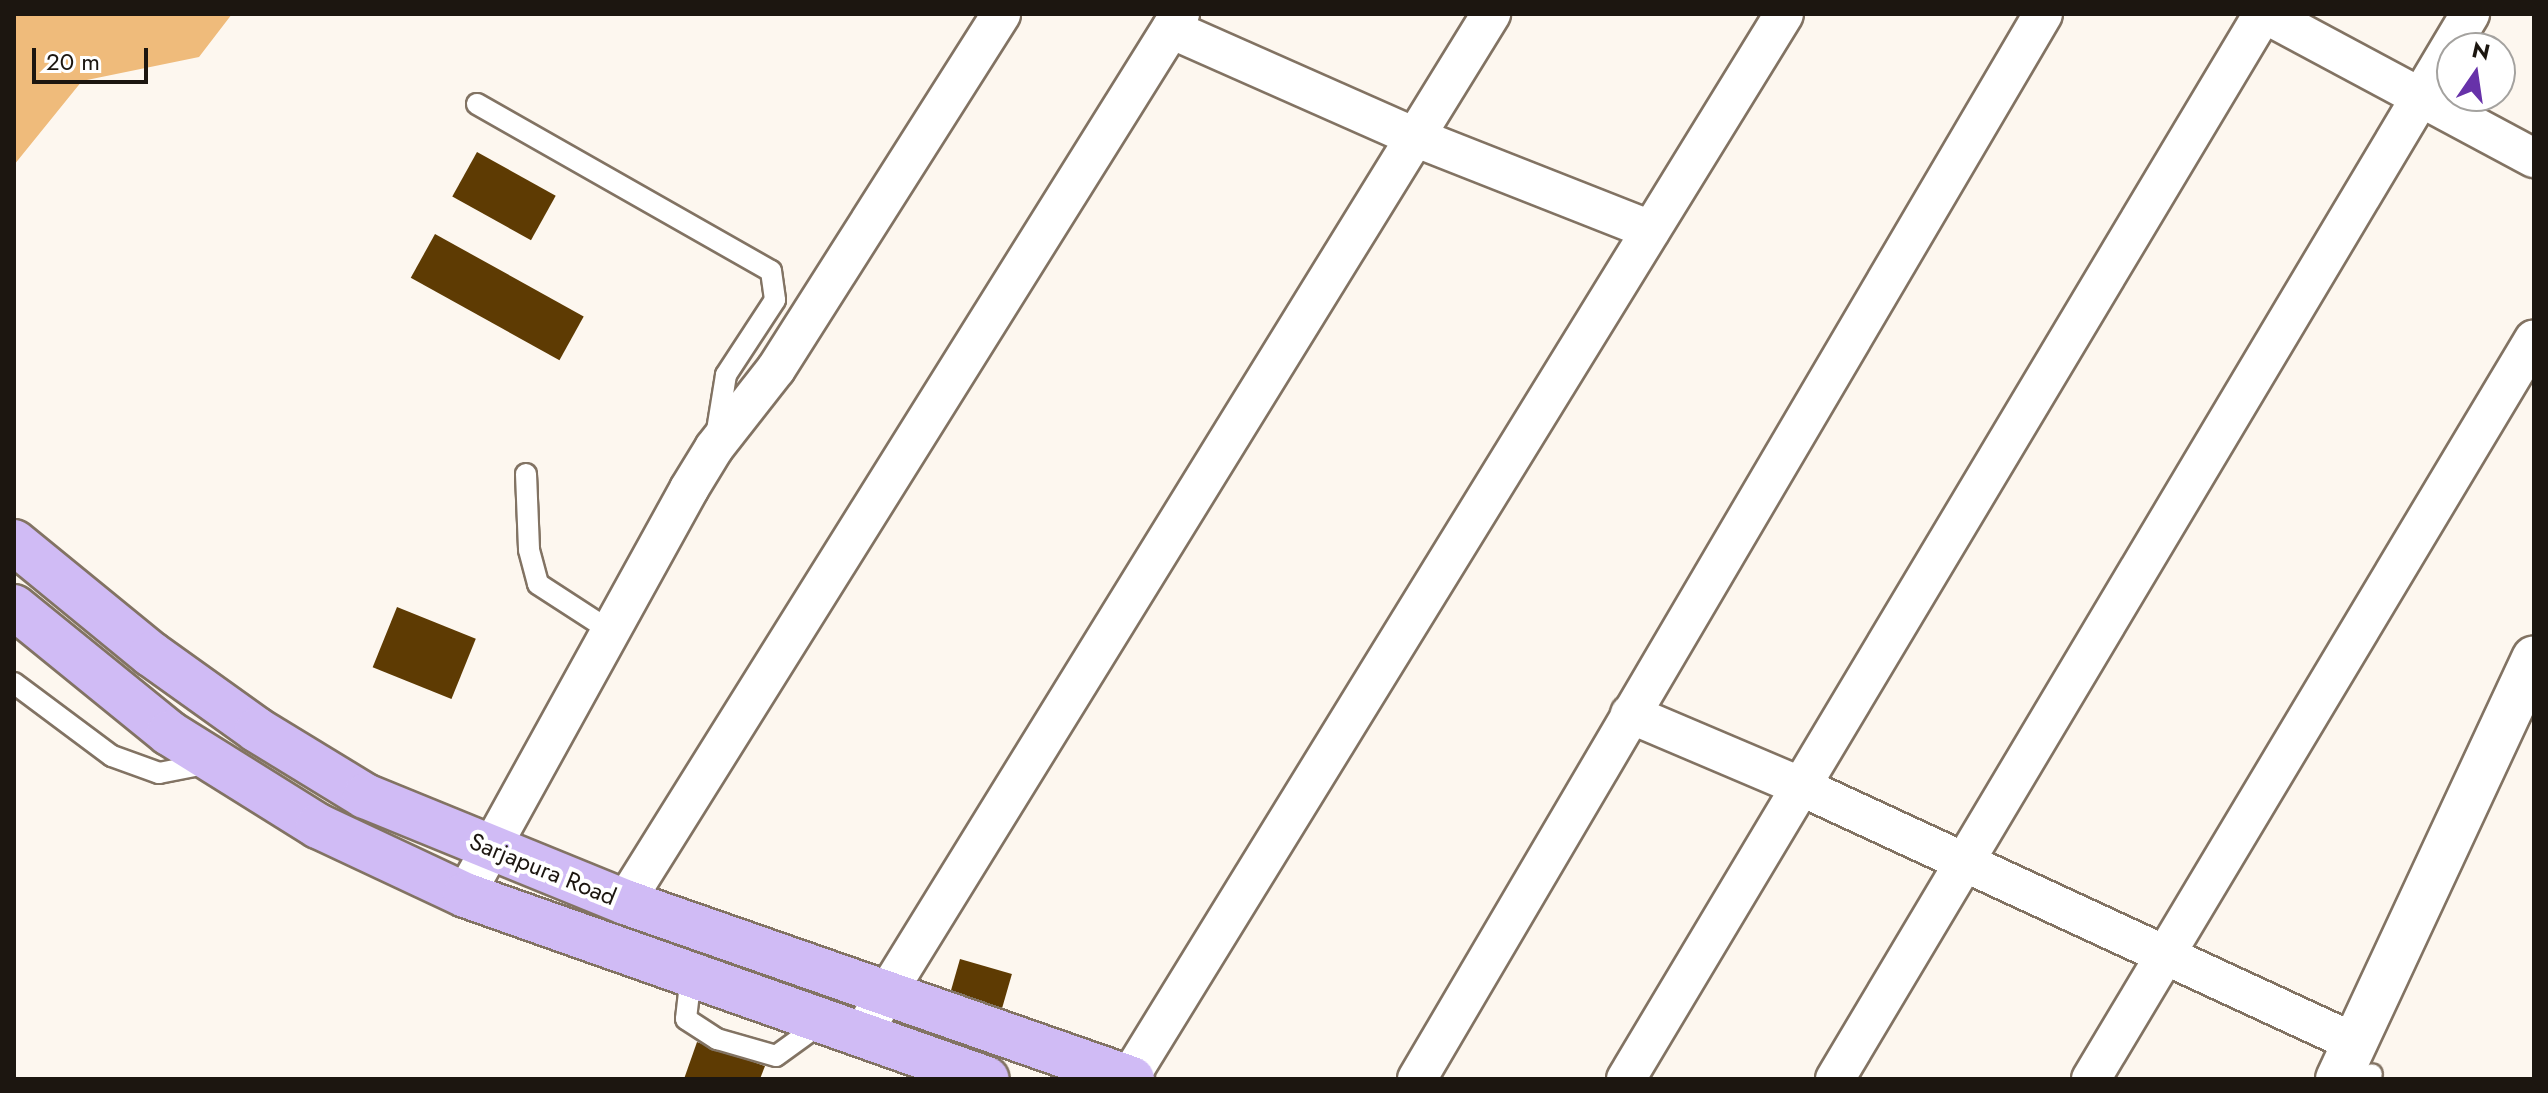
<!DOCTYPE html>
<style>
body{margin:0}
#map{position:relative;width:2548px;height:1093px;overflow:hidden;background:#fdf7ef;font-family:Jost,sans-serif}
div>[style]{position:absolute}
.water>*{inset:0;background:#efbb7b}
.building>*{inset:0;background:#5e3b03;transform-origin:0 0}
.roads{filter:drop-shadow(2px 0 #827363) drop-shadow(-2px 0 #827363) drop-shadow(0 2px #827363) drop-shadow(0 -2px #827363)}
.service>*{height:20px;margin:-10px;padding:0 10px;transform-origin:10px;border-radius:10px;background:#fff}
.minor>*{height:38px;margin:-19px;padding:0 19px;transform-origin:19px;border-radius:19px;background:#fff}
.tertiary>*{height:44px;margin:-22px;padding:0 22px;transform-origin:22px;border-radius:22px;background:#fff}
.primary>*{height:44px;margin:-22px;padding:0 22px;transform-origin:22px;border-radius:22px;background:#d0bbf5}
span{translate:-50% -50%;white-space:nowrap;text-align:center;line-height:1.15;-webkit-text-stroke:8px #fff;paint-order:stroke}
.street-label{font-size:24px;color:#1c1610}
.frame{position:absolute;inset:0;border:16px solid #1c1610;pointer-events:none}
.north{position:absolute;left:2436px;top:32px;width:80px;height:80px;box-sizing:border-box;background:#fff;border:2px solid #a4a29f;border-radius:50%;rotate:13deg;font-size:22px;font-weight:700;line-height:32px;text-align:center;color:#1c1610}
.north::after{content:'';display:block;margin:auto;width:28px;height:36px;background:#6732a9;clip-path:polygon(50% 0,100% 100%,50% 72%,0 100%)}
.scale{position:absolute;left:32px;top:48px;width:116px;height:36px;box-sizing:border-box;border:4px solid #1c1610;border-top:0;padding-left:10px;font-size:24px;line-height:28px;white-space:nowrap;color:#1c1610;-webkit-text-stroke:6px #fff;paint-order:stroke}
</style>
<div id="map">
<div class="water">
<i style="clip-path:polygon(14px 14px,232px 14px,199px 57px,82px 81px,14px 165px)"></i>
</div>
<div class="building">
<i style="left:477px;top:152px;width:90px;height:51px;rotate:29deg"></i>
<i style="left:435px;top:234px;width:170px;height:50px;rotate:29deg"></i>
<i style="left:397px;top:607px;width:85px;height:65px;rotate:22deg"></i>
<i style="left:960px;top:959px;width:54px;height:38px;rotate:16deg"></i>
<i style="clip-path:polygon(697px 1042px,765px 1066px,760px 1079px,684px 1079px)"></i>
</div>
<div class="roads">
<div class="service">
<i style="left:477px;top:104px;width:338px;rotate:29.6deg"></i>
<i style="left:771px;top:271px;width:29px;rotate:82deg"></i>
<i style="left:775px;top:300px;width:90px;rotate:123.2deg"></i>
<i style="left:726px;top:375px;width:63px;rotate:99.2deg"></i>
<i style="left:526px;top:474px;width:76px;rotate:87.7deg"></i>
<i style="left:529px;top:550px;width:35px;rotate:75deg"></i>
<i style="left:538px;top:584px;width:88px;rotate:33deg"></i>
<i style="left:14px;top:683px;width:122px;rotate:36.7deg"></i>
<i style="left:112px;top:756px;width:50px;rotate:19.9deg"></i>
<i style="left:159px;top:773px;width:52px;rotate:-11.1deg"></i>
<i style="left:691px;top:975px;width:44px;rotate:96.5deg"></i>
<i style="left:686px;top:1019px;width:37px;rotate:33deg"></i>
<i style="left:717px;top:1039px;width:61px;rotate:16.1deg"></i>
<i style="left:776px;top:1056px;width:58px;rotate:-35.9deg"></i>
<i style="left:2370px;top:1079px;width:5px;rotate:-68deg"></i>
</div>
<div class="minor">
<i style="left:2265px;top:14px;width:305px;rotate:28.2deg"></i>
<i style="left:1171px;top:29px;width:269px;rotate:23.9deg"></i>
<i style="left:1417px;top:138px;width:251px;rotate:21.5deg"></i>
<i style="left:1630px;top:714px;width:187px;rotate:23deg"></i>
<i style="left:1802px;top:787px;width:609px;rotate:24.84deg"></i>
<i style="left:465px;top:895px;width:464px;rotate:-61.1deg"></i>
<i style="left:689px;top:489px;width:48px;rotate:-58.6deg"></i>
<i style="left:714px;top:448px;width:100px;rotate:-51.9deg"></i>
<i style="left:776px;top:369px;width:420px;rotate:-57.6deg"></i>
<i style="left:625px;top:902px;width:1047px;rotate:-57.99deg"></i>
<i style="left:861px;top:1035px;width:1200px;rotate:-58.32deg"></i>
<i style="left:1129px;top:1078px;width:1249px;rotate:-58.38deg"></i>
<i style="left:1417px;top:1079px;width:1235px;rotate:-59.55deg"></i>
<i style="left:1626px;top:1079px;width:1241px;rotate:-59.12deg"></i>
<i style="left:1835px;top:1079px;width:1240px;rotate:-59.19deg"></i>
<i style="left:2091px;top:1079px;width:862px;rotate:-59.09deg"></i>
</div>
<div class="tertiary">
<i style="left:2338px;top:1079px;width:464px;rotate:-65deg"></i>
</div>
<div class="primary">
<i style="left:14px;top:542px;width:177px;rotate:39.3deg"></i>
<i style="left:151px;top:654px;width:130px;rotate:35.6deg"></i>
<i style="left:257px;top:730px;width:127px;rotate:31.4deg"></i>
<i style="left:365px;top:796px;width:281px;rotate:22.2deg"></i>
<i style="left:625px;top:902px;width:537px;rotate:19.24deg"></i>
<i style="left:14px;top:607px;width:200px;rotate:39.1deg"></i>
<i style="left:169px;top:733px;width:176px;rotate:32deg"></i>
<i style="left:318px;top:826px;width:162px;rotate:25.1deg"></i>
<i style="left:465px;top:895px;width:553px;rotate:19.42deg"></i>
</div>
</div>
<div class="street-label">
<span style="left:543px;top:869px;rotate:22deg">Sarjapura Road</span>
</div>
<div class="frame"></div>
<div class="north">N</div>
<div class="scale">20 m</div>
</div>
